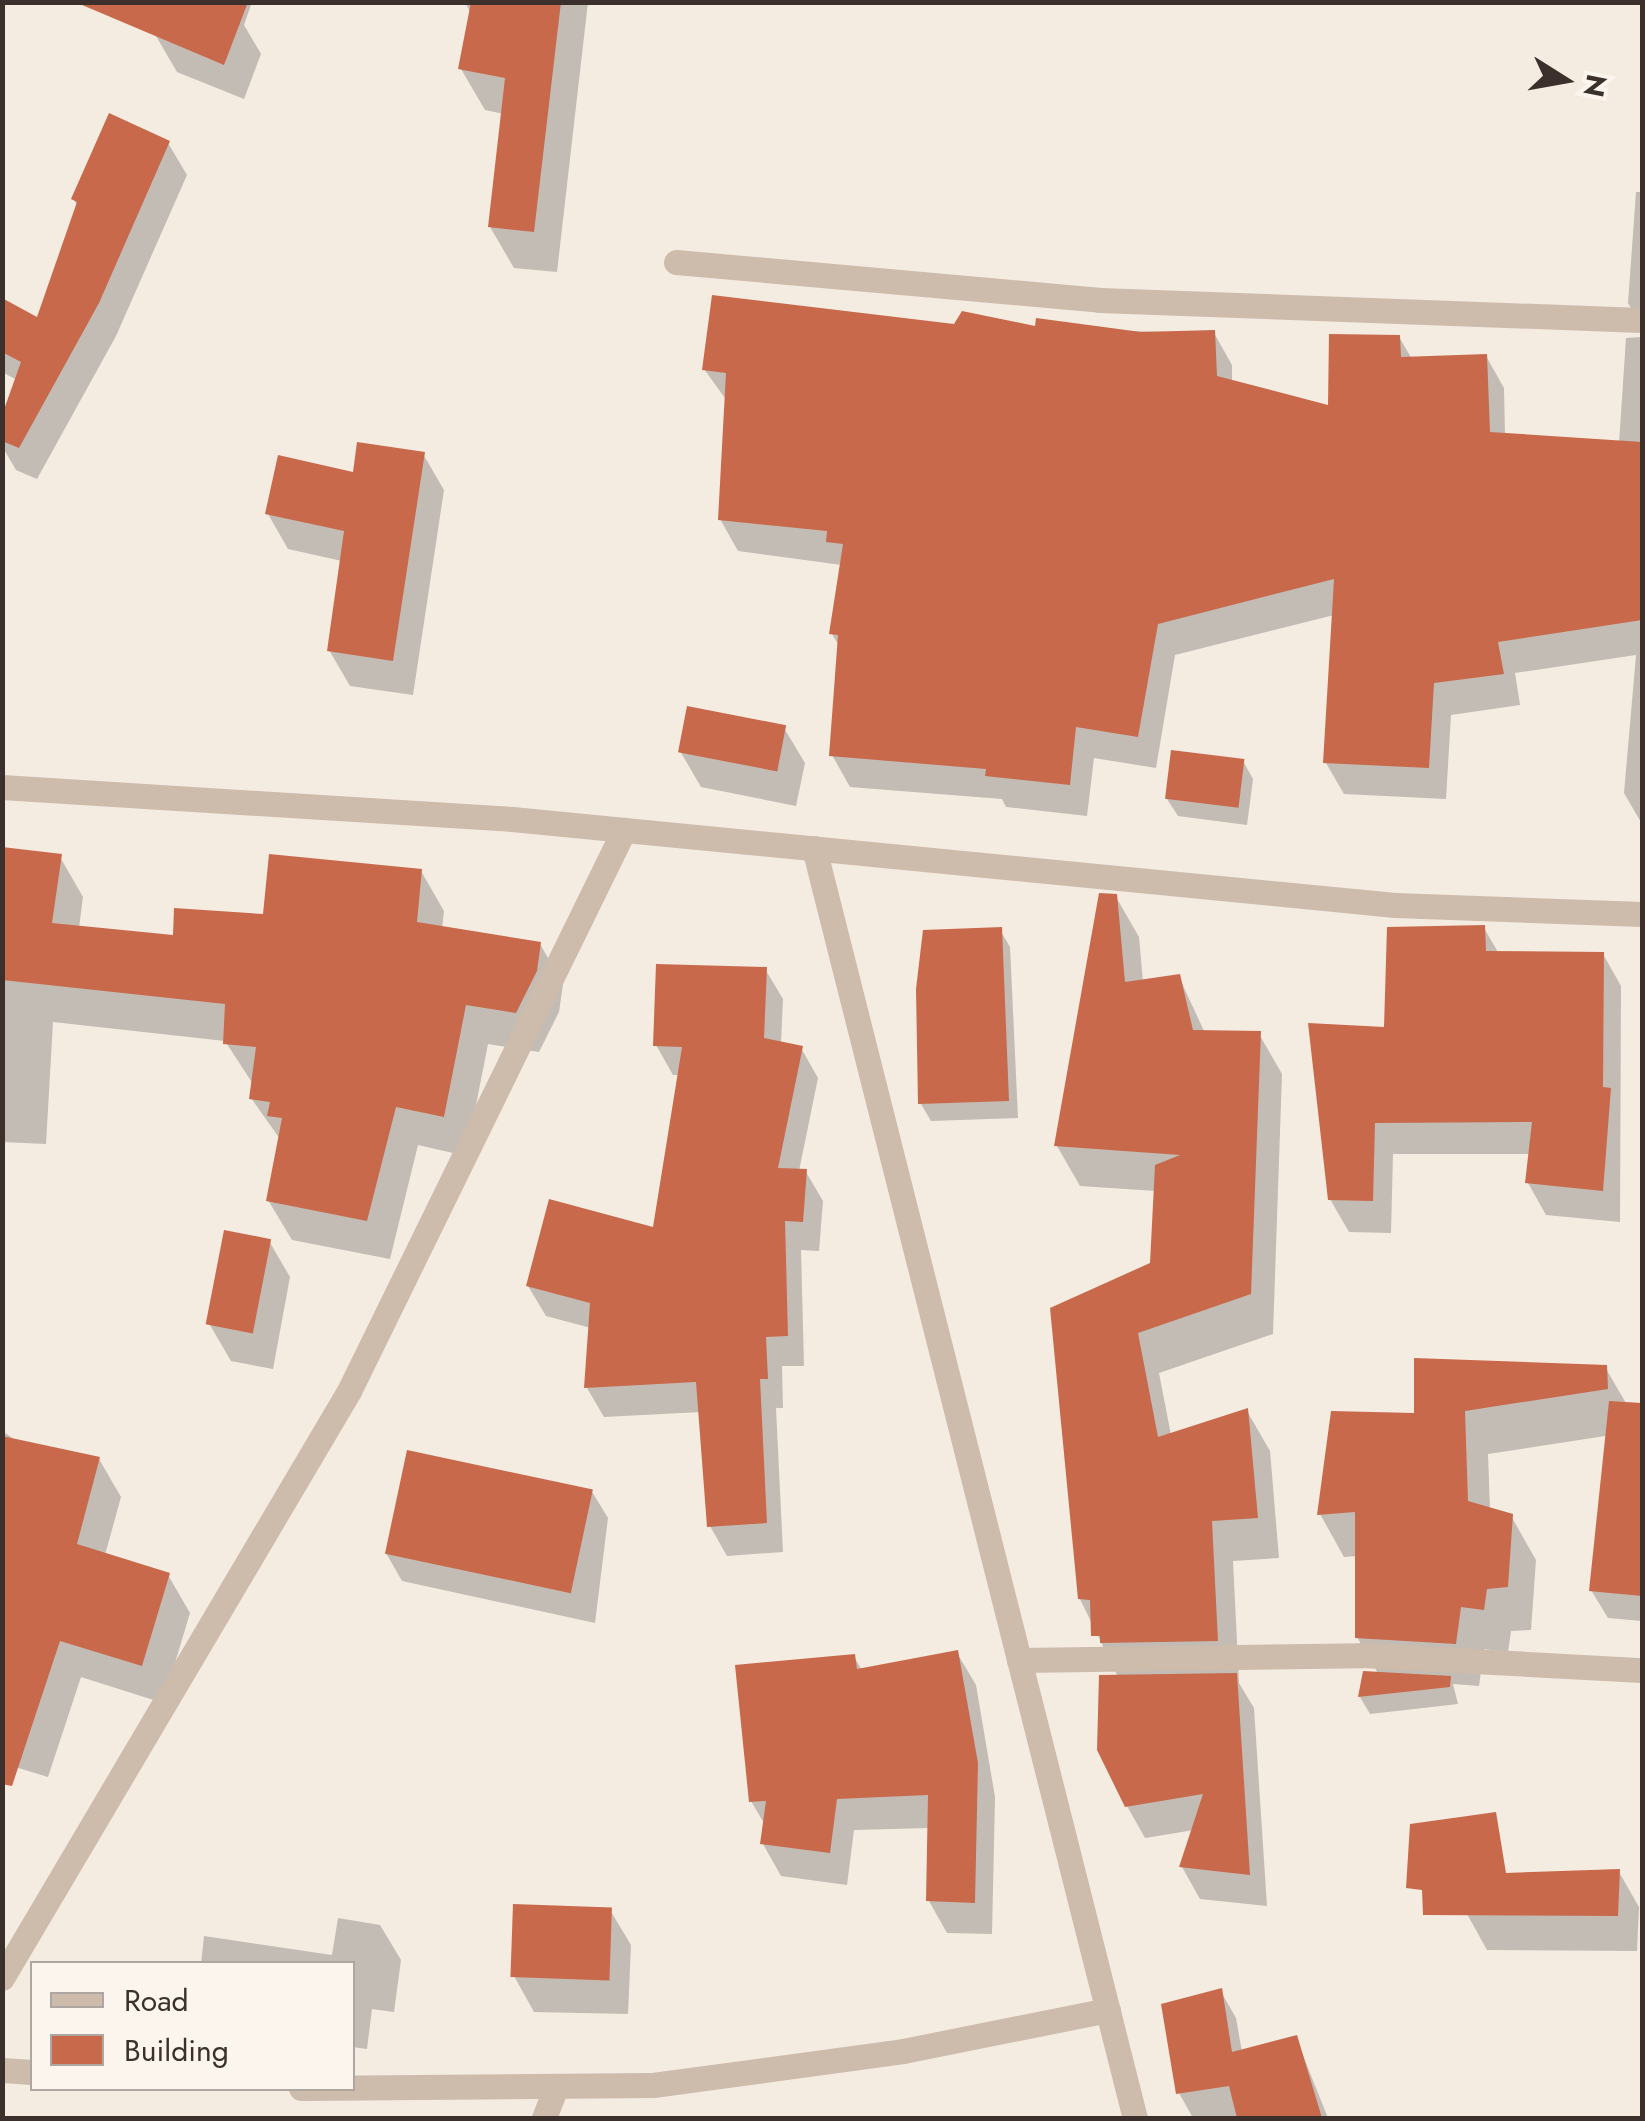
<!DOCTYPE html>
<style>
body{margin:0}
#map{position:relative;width:1645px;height:2121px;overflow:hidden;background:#f4ebe1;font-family:Jost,sans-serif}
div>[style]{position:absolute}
.shadow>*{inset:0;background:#0003}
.building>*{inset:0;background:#c8694b;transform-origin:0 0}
.street>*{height:25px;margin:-12.5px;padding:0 12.5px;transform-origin:12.5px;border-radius:12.5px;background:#cdbbac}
span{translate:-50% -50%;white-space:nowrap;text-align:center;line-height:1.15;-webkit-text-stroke:9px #fbf5ee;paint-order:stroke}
.frame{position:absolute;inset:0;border:5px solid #3b302b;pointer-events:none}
.legend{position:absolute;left:30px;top:1961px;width:325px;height:130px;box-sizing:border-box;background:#fbf5ee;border:2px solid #aea6a0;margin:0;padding:12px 18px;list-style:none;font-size:30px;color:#3b302b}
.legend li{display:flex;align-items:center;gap:20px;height:50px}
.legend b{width:50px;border:2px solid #aea6a0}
.north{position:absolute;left:1515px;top:30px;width:100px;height:100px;-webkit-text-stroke:8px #fbf5ee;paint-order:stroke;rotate:101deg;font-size:28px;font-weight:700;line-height:40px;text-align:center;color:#3b302b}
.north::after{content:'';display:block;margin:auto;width:35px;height:45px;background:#3b302b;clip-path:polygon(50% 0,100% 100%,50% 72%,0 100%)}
</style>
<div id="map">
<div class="shadow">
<i style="clip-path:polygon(129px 2px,252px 2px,244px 25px,261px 54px,244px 99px,177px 72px,156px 36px,163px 19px)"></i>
<i style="clip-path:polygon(465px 2px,588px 2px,557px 272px,514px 268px,490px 227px,504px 114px,485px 110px,461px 69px,471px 14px)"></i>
<i style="clip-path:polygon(168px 143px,187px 175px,116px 336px,37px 479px,16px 470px,2px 446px,2px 423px,17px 380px,2px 372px,2px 301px,38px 321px,78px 207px,73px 198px)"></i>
<i style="clip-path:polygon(1636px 192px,1642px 192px,1642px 327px,1628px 303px)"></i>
<i style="clip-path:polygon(956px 327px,1214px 333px,1232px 365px,1232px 383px,1331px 408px,1399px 337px,1412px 359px,1486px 356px,1504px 388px,1505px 435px,1619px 443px,1626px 338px,1642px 337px,1642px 824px,1624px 793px,1636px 655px,1515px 673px,1520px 705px,1451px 715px,1446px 799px,1344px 794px,1326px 763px,1334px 615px,1175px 655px,1156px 768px,1094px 758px,1087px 816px,1006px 807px,1002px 799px,850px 787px,832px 755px,839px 646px,832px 634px,842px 565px,738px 551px,720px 519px,727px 401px,704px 369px)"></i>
<i style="clip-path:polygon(423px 454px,444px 490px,413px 695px,350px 686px,329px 650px,342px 561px,288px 549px,268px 514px,355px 475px)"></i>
<i style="clip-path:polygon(784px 728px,805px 763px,796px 806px,701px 787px,680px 751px)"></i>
<i style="clip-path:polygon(1243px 761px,1253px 779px,1247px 825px,1178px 816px,1167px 799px)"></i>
<i style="clip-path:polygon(2px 850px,60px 857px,83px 897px,79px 928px,175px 938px,421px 871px,444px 911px,442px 929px,540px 944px,563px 984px,559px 1012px,539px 1052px,488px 1044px,466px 1156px,418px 1145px,390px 1259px,292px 1240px,268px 1200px,280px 1139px,251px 1098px,253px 1084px,225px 1041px,53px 1022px,46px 1144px,2px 1142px)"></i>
<i style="clip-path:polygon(1116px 897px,1139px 937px,1143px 982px,1179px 977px,1205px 1033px,1259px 1034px,1282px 1074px,1273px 1334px,1159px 1373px,1171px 1435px,1247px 1411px,1270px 1451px,1279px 1558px,1233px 1561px,1239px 1683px,1254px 1708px,1267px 1906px,1200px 1899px,1182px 1867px,1194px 1830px,1145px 1838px,1127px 1806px,1118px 1677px,1080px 1599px,1152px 1264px,1156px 1191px,1080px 1186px,1057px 1146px)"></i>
<i style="clip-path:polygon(1484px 928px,1499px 954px,1603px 954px,1621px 986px,1620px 1222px,1546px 1215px,1528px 1183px,1531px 1154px,1393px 1154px,1391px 1233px,1349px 1232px,1330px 1199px,1386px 1030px)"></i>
<i style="clip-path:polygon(1000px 930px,1010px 947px,1018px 1118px,931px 1121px,921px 1104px)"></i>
<i style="clip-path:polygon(765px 969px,783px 999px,781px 1044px,801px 1048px,818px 1078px,799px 1171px,806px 1172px,823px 1201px,819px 1251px,801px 1250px,804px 1366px,782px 1366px,783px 1408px,776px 1408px,783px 1552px,727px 1556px,710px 1526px,701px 1412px,604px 1417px,587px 1388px,591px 1328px,546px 1316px,528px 1286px,655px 1230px,680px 1075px,673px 1075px,656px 1045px)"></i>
<i style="clip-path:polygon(269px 1241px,290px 1277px,273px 1369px,231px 1361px,210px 1325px)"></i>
<i style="clip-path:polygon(1605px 1367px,1630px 1410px,1631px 1432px,1488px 1454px,1490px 1510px,1511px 1516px,1536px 1560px,1531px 1630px,1511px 1631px,1508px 1652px,1484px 1649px,1479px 1686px,1453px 1684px,1458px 1704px,1370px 1714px,1360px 1697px,1379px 1675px,1357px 1637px,1358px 1556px,1344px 1557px,1320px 1514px,1417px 1415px)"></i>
<i style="clip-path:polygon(2px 1431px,17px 1441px,99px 1459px,121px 1497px,105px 1555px,168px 1575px,190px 1613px,163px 1703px,81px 1677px,48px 1777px,2px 1763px)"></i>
<i style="clip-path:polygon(1604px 1468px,1642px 1472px,1642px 1621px,1608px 1618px,1591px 1590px)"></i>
<i style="clip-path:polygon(591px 1490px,608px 1518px,595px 1623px,402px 1581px,386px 1553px)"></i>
<i style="clip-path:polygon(957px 1653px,976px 1685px,995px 1797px,992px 1934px,947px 1933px,929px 1901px,930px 1828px,854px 1830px,847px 1885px,781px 1876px,763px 1844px,765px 1825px,751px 1801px,854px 1657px,862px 1670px)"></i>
<i style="clip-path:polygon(1619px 1872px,1639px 1907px,1637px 1951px,1487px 1950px,1467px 1914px)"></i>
<i style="clip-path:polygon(610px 1910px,631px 1945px,628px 2014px,534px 2012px,514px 1976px)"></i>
<i style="clip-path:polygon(338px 1918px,380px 1925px,401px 1960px,394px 2012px,372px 2009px,367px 2049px,352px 2047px,352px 1964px,201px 1964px,204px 1936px,332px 1955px)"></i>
<i style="clip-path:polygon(1220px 1990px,1236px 2018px,1242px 2052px,1296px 2038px,1328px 2118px,1193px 2118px,1179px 2093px)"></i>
</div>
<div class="building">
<i style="clip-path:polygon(75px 2px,248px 2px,224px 65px)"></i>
<i style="clip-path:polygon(471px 2px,561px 2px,534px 232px,488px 227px,505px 78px,458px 69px)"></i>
<i style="clip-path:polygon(109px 113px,170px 141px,99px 303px,19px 448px,2px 441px,2px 415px,21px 362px,2px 352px,2px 298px,37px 317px,77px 202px,71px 199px)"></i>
<i style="clip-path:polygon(712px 295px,954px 324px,962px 311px,1035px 326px,1036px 318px,1141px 332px,1215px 330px,1217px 376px,1328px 405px,1329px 334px,1400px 335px,1401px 357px,1487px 354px,1490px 432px,1642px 442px,1642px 620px,1498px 642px,1504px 674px,1434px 683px,1429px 768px,1323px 763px,1334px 579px,1158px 624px,1138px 737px,1076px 727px,1070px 785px,985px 776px,986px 769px,829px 756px,838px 635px,829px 634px,843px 544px,826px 542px,827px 531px,718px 520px,726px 373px,702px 370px)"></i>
<i style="clip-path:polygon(357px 442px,425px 452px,393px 661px,327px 651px,344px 531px,265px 514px,278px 455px,353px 472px)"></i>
<i style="left:687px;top:706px;width:101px;height:47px;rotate:11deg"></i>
<i style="left:1171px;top:750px;width:74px;height:49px;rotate:7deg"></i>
<i style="clip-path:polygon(2px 847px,62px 854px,52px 923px,173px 935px,174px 908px,263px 914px,269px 854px,422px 869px,417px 922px,541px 942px,537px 971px,516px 1013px,466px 1005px,444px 1117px,396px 1107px,367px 1221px,266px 1201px,282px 1118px,267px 1116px,270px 1102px,249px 1099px,256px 1047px,223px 1044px,225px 1004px,2px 980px)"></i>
<i style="clip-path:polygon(1099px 893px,1117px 894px,1125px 982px,1180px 974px,1193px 1030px,1261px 1031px,1251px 1294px,1138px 1333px,1158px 1437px,1248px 1408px,1258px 1518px,1212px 1521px,1218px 1641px,1100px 1643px,1100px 1636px,1091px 1636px,1090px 1600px,1078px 1599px,1050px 1308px,1150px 1263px,1155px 1165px,1180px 1155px,1054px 1146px)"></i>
<i style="clip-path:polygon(1485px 925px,1486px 951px,1604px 952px,1603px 1087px,1611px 1088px,1603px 1191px,1525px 1183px,1532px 1122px,1375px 1123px,1373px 1201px,1328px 1200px,1308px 1023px,1384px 1027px,1387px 927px)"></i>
<i style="clip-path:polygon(1002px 927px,1009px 1101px,918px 1104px,916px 989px,923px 930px)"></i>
<i style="clip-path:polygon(656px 964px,767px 967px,764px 1038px,803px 1046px,778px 1168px,807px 1169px,803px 1222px,785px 1221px,788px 1336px,766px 1337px,768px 1379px,760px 1379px,767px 1523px,707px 1527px,696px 1382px,584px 1388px,590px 1303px,526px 1286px,549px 1199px,653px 1227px,682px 1047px,653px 1046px)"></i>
<i style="left:224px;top:1230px;width:48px;height:96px;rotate:11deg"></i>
<i style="clip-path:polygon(1414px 1358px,1607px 1365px,1608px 1389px,1465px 1411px,1468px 1501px,1513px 1514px,1508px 1587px,1487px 1589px,1484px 1610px,1461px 1607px,1456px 1644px,1355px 1638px,1355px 1512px,1317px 1515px,1331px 1411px,1414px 1413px)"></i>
<i style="clip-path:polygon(1609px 1401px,1642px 1403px,1642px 1596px,1589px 1591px)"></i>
<i style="clip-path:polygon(2px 1436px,100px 1457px,77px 1544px,170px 1573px,142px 1666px,60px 1641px,12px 1786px,2px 1784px)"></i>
<i style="left:407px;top:1450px;width:190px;height:106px;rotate:12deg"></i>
<i style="clip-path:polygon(958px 1650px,978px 1763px,975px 1903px,926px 1901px,928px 1795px,837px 1799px,830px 1853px,760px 1844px,766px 1801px,749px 1802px,735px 1665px,855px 1654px,857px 1669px)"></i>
<i style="clip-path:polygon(1363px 1671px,1451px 1676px,1450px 1687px,1358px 1697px)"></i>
<i style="clip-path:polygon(1237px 1673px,1250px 1875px,1179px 1867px,1203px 1794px,1125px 1807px,1097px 1750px,1099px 1675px)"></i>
<i style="clip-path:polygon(1496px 1812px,1506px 1873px,1620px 1869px,1618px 1916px,1423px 1915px,1422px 1890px,1406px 1888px,1410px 1824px)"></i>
<i style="left:513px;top:1904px;width:99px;height:73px;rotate:2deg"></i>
<i style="clip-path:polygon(1222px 1988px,1232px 2052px,1297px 2035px,1322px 2118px,1237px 2118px,1229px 2086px,1176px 2094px,1161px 2004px)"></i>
</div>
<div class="street">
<i style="left:676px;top:262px;width:426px;rotate:5.1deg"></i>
<i style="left:1100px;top:300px;width:542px;rotate:2.11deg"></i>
<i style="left:2px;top:787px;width:511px;rotate:3.59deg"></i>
<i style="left:512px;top:819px;width:887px;rotate:5.56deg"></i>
<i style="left:1395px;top:905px;width:247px;rotate:2.1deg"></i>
<i style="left:814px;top:848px;width:1310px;rotate:75.82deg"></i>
<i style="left:1019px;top:1660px;width:343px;rotate:-0.8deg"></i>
<i style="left:1362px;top:1655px;width:280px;rotate:3.1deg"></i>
<i style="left:2px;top:1978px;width:682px;rotate:-59.41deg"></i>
<i style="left:349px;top:1391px;width:625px;rotate:-63.89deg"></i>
<i style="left:2px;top:2070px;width:30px;rotate:4deg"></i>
<i style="left:301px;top:2088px;width:352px;rotate:-0.5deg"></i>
<i style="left:653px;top:2085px;width:252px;rotate:-7.7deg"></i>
<i style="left:903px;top:2051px;width:209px;rotate:-11.3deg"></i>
<i style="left:544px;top:2118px;width:33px;rotate:-69deg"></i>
</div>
<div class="frame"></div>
<ul class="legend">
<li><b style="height:12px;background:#cdbbac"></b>Road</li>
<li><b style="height:28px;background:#c8694b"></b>Building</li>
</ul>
<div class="north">N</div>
</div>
